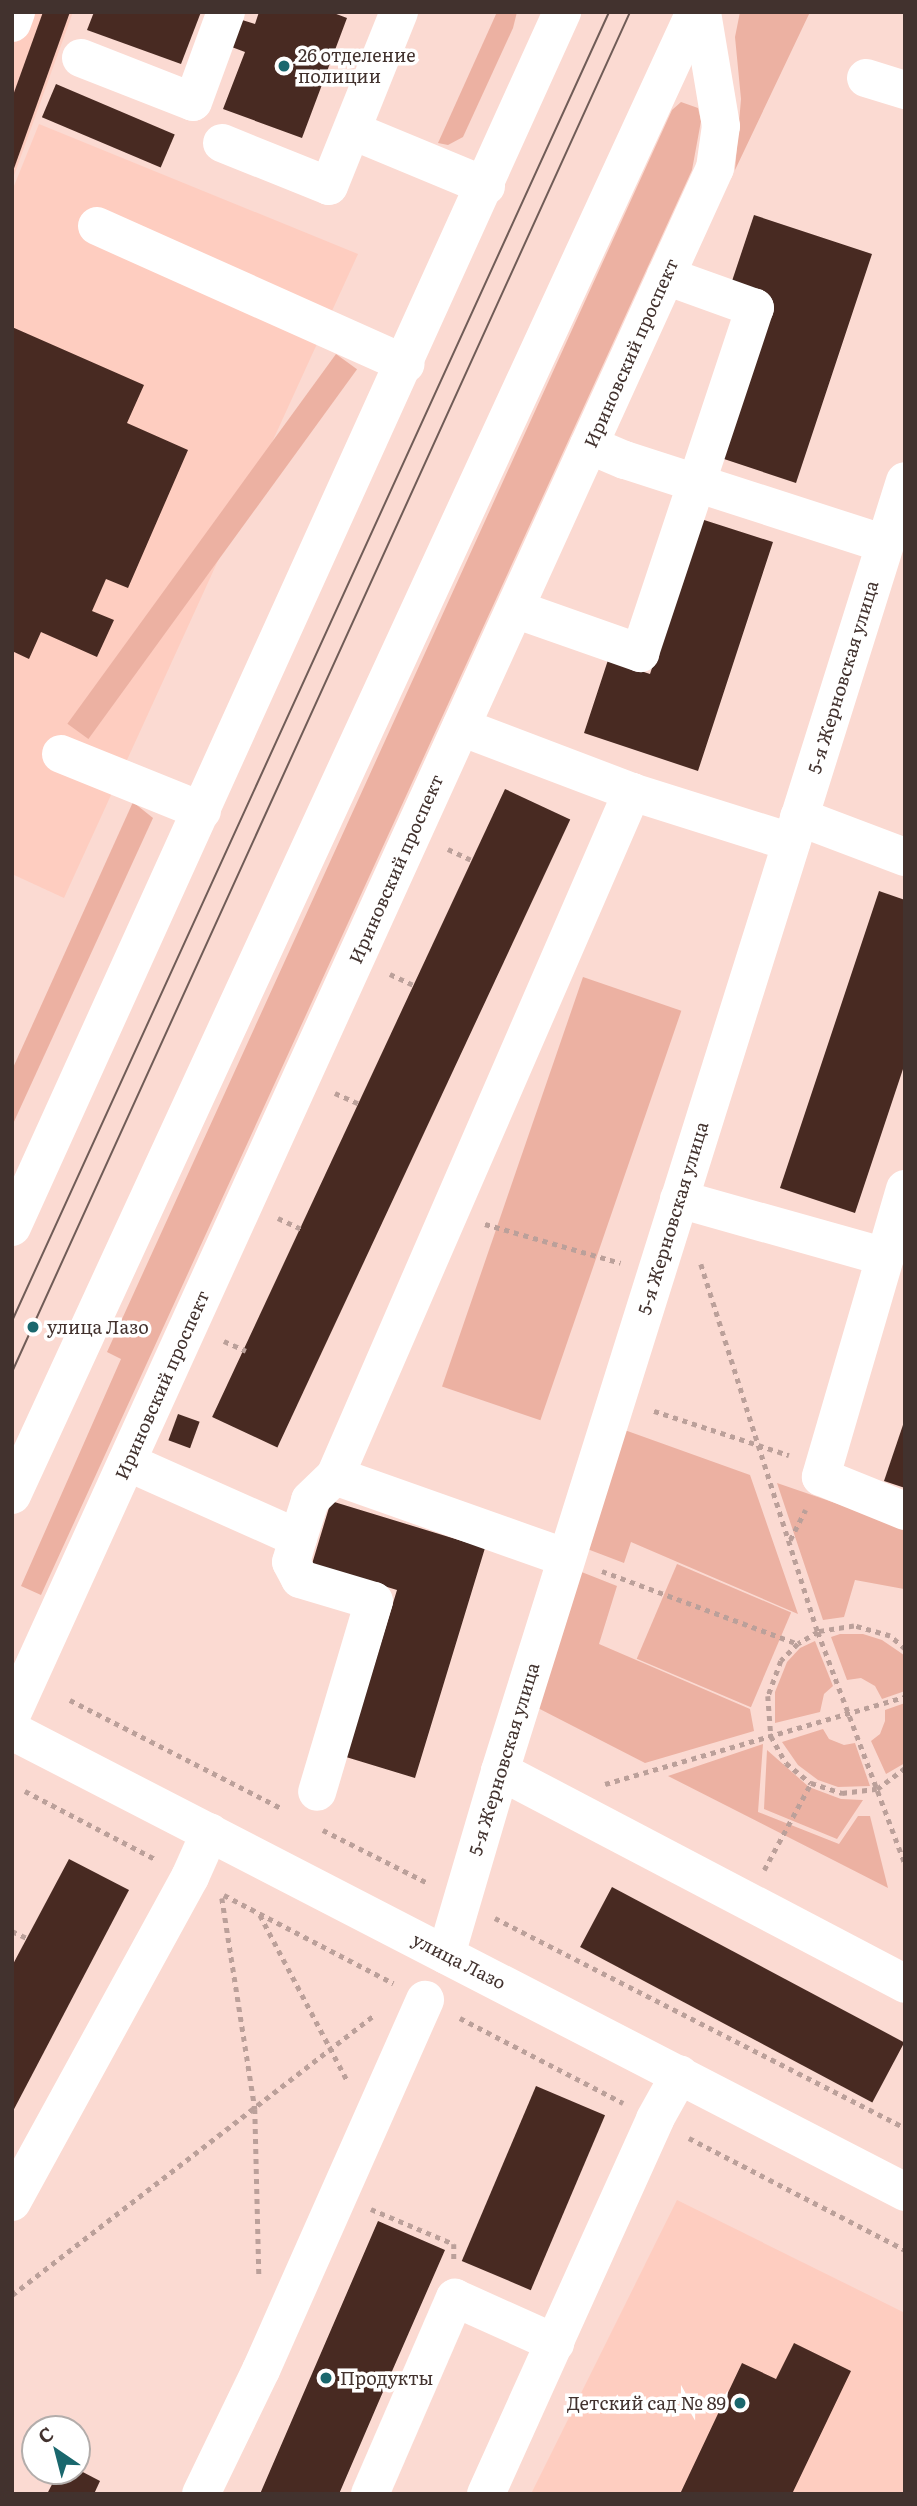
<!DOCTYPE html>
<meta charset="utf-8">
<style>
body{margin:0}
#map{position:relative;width:917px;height:2506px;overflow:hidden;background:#fbdad2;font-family:Literata,serif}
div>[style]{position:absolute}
.built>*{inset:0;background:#fecdc0}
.green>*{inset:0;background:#ecb1a2;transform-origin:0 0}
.building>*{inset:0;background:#482a22;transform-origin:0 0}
.path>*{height:4.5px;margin-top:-2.25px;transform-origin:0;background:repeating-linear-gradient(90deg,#bba09a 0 5px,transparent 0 10px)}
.minor>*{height:38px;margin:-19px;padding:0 19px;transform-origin:19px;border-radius:19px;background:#fff}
.major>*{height:38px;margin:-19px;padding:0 19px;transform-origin:19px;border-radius:19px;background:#fff}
.tram>*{height:2px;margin:-1px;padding:0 1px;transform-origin:1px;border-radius:1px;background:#705c57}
.dots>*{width:19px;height:19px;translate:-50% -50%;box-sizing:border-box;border:4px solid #fff;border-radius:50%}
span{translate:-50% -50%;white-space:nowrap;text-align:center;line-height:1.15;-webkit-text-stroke:7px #fff;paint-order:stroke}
.poi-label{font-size:18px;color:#42322e}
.left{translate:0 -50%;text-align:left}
.right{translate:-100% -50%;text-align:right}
.street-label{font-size:18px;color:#42322e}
.frame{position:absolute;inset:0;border:14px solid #42322e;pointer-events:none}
.north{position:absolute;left:21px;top:2415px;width:70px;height:70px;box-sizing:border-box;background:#fff;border:2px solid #b3adab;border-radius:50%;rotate:325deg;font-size:19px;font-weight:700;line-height:28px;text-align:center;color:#42322e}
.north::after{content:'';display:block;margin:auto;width:24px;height:32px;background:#1a676d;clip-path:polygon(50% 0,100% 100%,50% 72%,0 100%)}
</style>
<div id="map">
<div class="built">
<i style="clip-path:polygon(12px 12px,73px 12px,12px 181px)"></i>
<i style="clip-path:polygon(39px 124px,358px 254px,64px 898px,12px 874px,12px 191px)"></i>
<i style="clip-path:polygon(677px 2200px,905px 2313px,905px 2494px,531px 2494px)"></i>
</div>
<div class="green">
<i style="clip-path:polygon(497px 12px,517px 12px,513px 28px,463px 137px,448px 145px,438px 143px)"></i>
<i style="clip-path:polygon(740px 12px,810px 12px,735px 170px,741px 99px,735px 37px)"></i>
<i style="clip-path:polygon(681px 102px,698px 108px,701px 121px,692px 170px,41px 1595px,21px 1586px,121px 1359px,107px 1352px,672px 110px)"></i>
<i style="left:336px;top:354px;width:26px;height:457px;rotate:36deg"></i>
<i style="clip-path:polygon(133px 802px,153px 818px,12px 1126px,12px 1070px)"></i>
<i style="left:583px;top:977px;width:104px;height:433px;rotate:19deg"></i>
<i style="clip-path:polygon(619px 1428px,750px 1475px,798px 1614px,631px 1542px,624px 1563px,582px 1547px)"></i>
<i style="clip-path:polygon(777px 1483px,905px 1527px,904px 1589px,855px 1580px,844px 1617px,823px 1620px)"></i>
<i style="left:677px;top:1564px;width:124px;height:103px;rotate:23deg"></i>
<i style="clip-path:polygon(574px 1569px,617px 1586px,599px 1644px,750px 1709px,754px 1731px,645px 1763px,532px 1705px)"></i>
<i style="clip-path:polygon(840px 1634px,863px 1634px,882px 1640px,901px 1653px,905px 1656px,905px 1691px,882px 1699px,875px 1686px,861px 1678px,847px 1680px,831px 1637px)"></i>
<i style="clip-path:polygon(815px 1641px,833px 1686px,824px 1694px,820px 1712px,775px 1723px,775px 1692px,787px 1662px,800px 1648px)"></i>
<i style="clip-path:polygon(905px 1703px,905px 1763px,886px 1774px,871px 1741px,880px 1734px,885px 1721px,885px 1710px)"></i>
<i style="clip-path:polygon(823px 1729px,829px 1739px,844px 1745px,855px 1743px,870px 1786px,838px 1787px,818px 1780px,798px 1765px,782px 1742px)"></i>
<i style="clip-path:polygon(763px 1744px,758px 1812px,839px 1844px,858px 1816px,870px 1816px,888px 1888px,668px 1776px)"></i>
<i style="clip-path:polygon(767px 1750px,809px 1787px,841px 1799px,863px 1800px,837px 1839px,764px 1809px)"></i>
</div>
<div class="building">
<i style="clip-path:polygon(43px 12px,70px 12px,12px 174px,12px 98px)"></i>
<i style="clip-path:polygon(94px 12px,201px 12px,181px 64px,87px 30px)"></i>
<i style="clip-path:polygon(259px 12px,331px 12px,347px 18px,302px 138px,223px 109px,245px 52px,229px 46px,239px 19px,255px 24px)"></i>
<i style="left:56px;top:84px;width:129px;height:36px;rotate:23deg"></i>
<i style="clip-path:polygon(754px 215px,872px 254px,796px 483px,721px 458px,773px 301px,730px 287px)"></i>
<i style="clip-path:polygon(12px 327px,144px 385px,127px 423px,188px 450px,128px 588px,106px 579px,92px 611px,114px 620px,97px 657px,41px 632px,29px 659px,12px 651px)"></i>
<i style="clip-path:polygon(701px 519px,773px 542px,698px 771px,584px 733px,608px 660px,650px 674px)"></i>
<i style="left:505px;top:789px;width:72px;height:693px;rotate:25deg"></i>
<i style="clip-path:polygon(879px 891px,905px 900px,905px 1063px,855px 1213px,780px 1188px)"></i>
<i style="left:178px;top:1414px;width:23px;height:28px;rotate:20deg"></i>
<i style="clip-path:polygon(905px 1419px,905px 1488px,884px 1481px)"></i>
<i style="clip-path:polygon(331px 1501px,485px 1548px,415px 1778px,346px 1757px,397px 1590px,312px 1564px)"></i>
<i style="clip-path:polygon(69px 1859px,129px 1890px,12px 2113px,12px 1966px)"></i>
<i style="left:612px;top:1887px;width:331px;height:68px;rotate:28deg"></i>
<i style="left:536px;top:2086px;width:75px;height:190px;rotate:23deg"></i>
<i style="clip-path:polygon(378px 2221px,445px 2250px,379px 2401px,339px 2494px,260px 2494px)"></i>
<i style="clip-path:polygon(794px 2343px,851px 2371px,792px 2494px,680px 2494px,742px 2363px,776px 2379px)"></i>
<i style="clip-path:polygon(77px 2469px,100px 2481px,94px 2494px,47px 2494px,59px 2471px)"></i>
</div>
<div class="path">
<i style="left:448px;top:849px;width:26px;rotate:25deg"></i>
<i style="left:390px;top:974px;width:26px;rotate:25deg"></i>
<i style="left:335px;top:1093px;width:27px;rotate:24deg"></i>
<i style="left:278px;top:1218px;width:26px;rotate:25deg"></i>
<i style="left:485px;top:1224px;width:141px;rotate:16deg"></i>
<i style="left:701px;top:1264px;width:386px;rotate:72.4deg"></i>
<i style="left:818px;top:1632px;width:247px;rotate:69.4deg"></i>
<i style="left:224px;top:1341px;width:24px;rotate:24deg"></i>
<i style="left:654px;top:1411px;width:142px;rotate:18.1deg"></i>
<i style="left:790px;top:1540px;width:34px;rotate:-63deg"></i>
<i style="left:602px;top:1571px;width:209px;rotate:20.4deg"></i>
<i style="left:905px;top:1649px;width:20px;rotate:-139deg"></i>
<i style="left:890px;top:1636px;width:37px;rotate:-164deg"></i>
<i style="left:854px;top:1626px;width:36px;rotate:171deg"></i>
<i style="left:818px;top:1632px;width:23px;rotate:149deg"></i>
<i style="left:798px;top:1644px;width:24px;rotate:135deg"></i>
<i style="left:781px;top:1661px;width:37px;rotate:110deg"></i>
<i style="left:768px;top:1696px;width:40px;rotate:85.7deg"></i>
<i style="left:771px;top:1736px;width:31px;rotate:61deg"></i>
<i style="left:786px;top:1763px;width:32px;rotate:39deg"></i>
<i style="left:811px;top:1783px;width:33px;rotate:18deg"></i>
<i style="left:842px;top:1793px;width:35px;rotate:-7deg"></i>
<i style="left:877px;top:1789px;width:35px;rotate:-37deg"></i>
<i style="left:70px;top:1700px;width:237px;rotate:27.1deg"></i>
<i style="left:605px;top:1784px;width:312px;rotate:-16.2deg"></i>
<i style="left:25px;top:1791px;width:149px;rotate:27.6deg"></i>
<i style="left:323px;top:1830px;width:118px;rotate:26.8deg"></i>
<i style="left:764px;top:1870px;width:99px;rotate:-61.6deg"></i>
<i style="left:224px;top:1895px;width:191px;rotate:27.5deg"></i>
<i style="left:222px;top:1898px;width:214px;rotate:81.1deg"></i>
<i style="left:255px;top:2109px;width:169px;rotate:88.6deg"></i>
<i style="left:260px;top:1915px;width:187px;rotate:62.2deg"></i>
<i style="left:495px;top:1918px;width:461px;rotate:27.1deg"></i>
<i style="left:12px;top:1931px;width:17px;rotate:25deg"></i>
<i style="left:460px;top:2018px;width:184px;rotate:27.5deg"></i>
<i style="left:689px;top:2138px;width:243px;rotate:27.4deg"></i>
<i style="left:371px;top:2209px;width:90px;rotate:22.9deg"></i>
<i style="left:454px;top:2244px;width:17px;rotate:90deg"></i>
<i style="left:12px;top:2295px;width:458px;rotate:-37.7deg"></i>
</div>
<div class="minor">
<i style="left:12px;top:23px;width:12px;rotate:-70deg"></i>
<i style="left:81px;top:58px;width:120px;rotate:21.4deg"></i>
<i style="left:193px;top:102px;width:96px;rotate:-69.9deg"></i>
<i style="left:866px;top:78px;width:41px;rotate:17.1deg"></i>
<i style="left:353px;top:131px;width:144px;rotate:22.5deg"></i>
<i style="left:222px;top:143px;width:115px;rotate:21.9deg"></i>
<i style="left:329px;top:186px;width:188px;rotate:-68.1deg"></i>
<i style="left:97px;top:226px;width:338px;rotate:24.1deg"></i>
<i style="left:589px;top:445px;width:39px;rotate:23deg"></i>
<i style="left:625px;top:460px;width:273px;rotate:17.9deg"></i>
<i style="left:515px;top:609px;width:133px;rotate:19.4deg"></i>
<i style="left:640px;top:653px;width:364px;rotate:-71.6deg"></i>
<i style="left:755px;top:308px;width:95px;rotate:-160.2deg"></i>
<i style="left:461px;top:727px;width:183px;rotate:20.8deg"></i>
<i style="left:632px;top:792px;width:167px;rotate:17.5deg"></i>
<i style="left:61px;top:754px;width:152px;rotate:22deg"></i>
<i style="left:799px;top:817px;width:113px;rotate:20.7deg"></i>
<i style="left:905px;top:1189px;width:300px;rotate:106.3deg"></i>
<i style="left:821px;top:1477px;width:91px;rotate:22deg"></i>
<i style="left:679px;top:1199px;width:214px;rotate:15.7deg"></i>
<i style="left:127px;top:1462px;width:187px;rotate:24deg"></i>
<i style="left:298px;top:1538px;width:40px;rotate:-72deg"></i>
<i style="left:310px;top:1500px;width:35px;rotate:-44deg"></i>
<i style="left:335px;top:1476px;width:746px;rotate:-66.53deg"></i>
<i style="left:335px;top:1476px;width:245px;rotate:19.5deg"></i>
<i style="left:298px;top:1538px;width:25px;rotate:106deg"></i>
<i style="left:291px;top:1562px;width:19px;rotate:62deg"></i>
<i style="left:300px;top:1579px;width:77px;rotate:16.6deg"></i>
<i style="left:374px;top:1601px;width:199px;rotate:106.6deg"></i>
<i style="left:12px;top:1714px;width:1698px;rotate:-65.55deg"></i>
<i style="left:715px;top:168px;width:42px;rotate:-81.9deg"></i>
<i style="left:721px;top:126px;width:116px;rotate:-99.5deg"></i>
<i style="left:12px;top:1731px;width:1005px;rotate:27.3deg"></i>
<i style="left:500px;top:1771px;width:458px;rotate:27.7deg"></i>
<i style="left:446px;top:1955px;width:192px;rotate:-73.6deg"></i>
<i style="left:500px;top:1771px;width:1352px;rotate:-72.57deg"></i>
<i style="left:12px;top:2202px;width:371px;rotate:-61.3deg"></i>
<i style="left:190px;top:1877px;width:49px;rotate:-66deg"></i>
<i style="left:201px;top:2494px;width:138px;rotate:-64.2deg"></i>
<i style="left:261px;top:2370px;width:405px;rotate:-66.1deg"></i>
<i style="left:370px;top:2494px;width:214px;rotate:-66.6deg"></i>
<i style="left:455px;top:2298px;width:110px;rotate:24.2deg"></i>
<i style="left:486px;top:2494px;width:411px;rotate:-65.7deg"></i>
<i style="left:655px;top:2119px;width:51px;rotate:-60.9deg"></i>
</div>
<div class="major">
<i style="left:12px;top:1227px;width:1334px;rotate:-65.64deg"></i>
<i style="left:12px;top:1495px;width:1633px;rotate:-65.27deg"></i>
</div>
<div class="tram">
<i style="left:12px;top:1321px;width:1439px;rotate:-65.48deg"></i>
<i style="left:12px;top:1372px;width:1494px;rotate:-65.56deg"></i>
</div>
<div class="dots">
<i style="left:284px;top:66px;background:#1a676d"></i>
<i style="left:33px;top:1327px;background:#1a676d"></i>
<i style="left:326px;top:2378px;background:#1a676d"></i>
<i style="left:740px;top:2403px;background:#1a676d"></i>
</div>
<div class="poi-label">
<span class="left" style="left:298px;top:66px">26 отделение<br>полиции</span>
<span class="left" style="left:47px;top:1327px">улица Лазо</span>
<span class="left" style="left:340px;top:2378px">Продукты</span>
<span class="right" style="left:726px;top:2403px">Детский сад № 89</span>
</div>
<div class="street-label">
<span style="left:631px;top:353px;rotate:-66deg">Ириновский проспект</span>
<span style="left:843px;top:677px;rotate:-73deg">5-я Жерновская улица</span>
<span style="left:396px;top:869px;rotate:-66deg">Ириновский проспект</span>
<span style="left:673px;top:1218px;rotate:-73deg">5-я Жерновская улица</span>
<span style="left:162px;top:1385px;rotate:-66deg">Ириновский проспект</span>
<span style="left:504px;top:1759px;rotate:-73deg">5-я Жерновская улица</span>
<span style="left:459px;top:1961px;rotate:27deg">улица Лазо</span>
</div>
<div class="frame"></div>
<div class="north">С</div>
</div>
